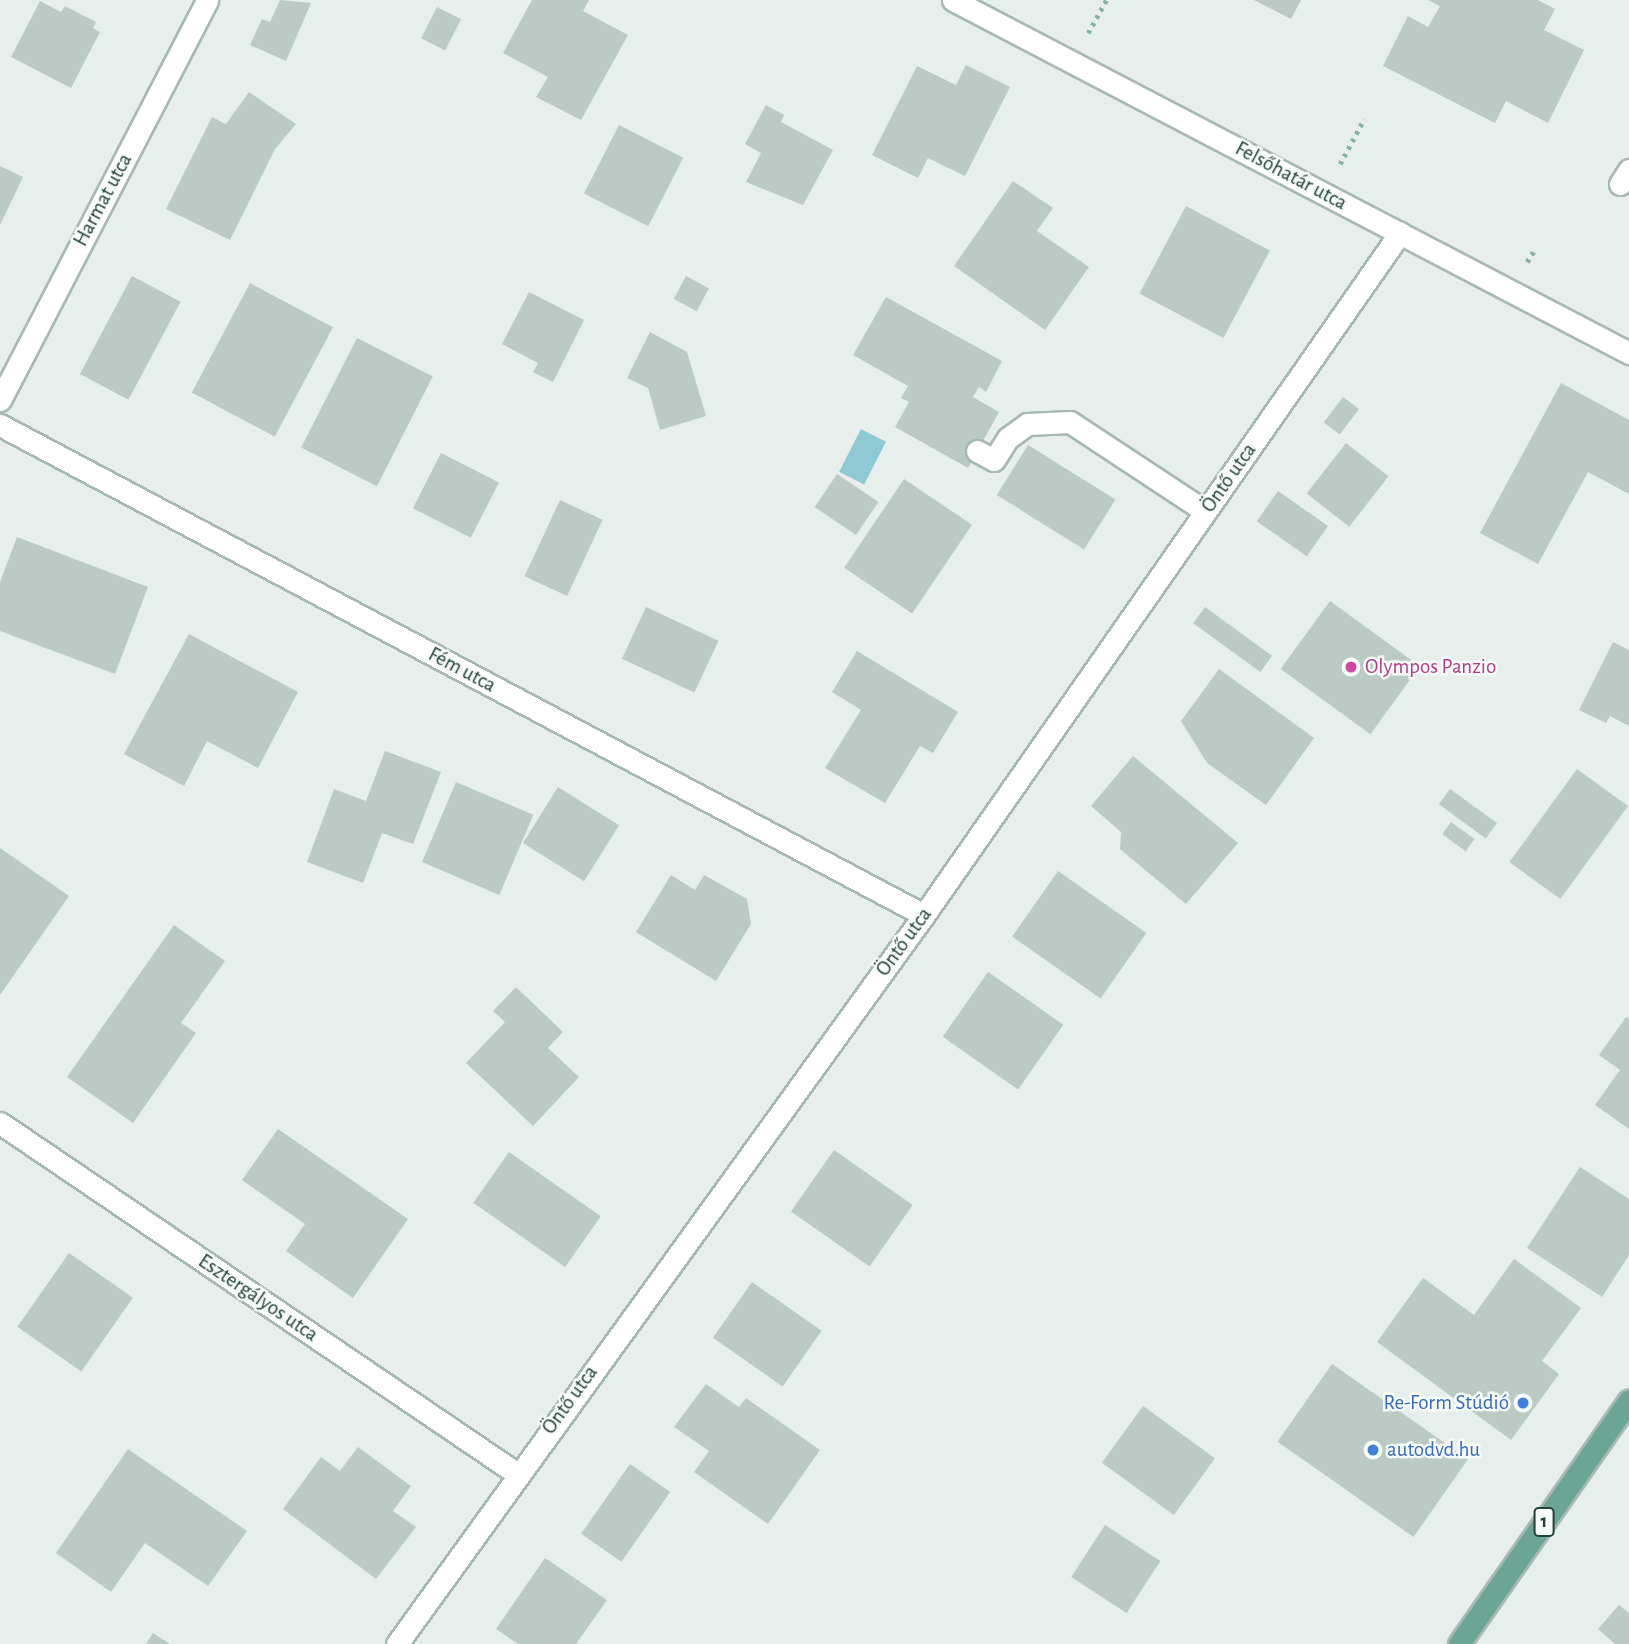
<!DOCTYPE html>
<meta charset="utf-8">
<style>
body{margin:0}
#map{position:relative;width:1629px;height:1644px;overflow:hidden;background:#e6efeb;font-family:"Alegreya Sans",sans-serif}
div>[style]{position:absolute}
.water>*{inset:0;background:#8ec9d4;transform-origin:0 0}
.building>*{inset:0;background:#bbcac4;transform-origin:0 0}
.path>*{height:4.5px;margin-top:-2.25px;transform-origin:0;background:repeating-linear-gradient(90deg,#86b3a5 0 3.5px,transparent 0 8.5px)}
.roads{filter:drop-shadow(2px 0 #a8b8b2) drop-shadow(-2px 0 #a8b8b2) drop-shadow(0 2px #a8b8b2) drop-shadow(0 -2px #a8b8b2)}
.lane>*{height:21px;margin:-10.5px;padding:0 10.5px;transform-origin:10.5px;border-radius:10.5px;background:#fff}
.street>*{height:21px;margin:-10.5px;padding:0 10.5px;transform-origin:10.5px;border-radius:10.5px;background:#fff}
.primary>*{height:21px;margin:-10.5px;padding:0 10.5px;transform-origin:10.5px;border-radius:10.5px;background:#6aa596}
.dots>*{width:19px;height:19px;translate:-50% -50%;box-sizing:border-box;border:4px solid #f7fbf9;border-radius:50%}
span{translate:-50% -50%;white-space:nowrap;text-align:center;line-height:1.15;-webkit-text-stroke:5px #f7fbf9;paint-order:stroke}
.shield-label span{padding:2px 5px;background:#f7fbf9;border:2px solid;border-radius:5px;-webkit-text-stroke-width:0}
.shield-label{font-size:19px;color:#24423a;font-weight:700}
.street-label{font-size:21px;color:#24423a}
.hotel-label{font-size:21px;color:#b23c85}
.left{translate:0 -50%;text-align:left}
.shop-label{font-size:21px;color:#366cbe}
.right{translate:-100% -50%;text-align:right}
</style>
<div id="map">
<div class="water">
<i style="left:861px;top:429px;width:28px;height:48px;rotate:27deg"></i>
</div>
<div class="building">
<i style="clip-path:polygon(280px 0,311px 3px,286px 61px,250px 45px,262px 19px,270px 22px)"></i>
<i style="clip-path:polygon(532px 0,589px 0,583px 11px,628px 35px,581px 120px,536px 97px,548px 77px,503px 53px)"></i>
<i style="clip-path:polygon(1254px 0,1301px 0,1291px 19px)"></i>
<i style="clip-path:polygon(1428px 0,1538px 0,1555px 9px,1544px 30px,1584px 50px,1548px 123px,1506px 101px,1495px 123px,1383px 66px,1408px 16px,1428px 27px,1440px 6px)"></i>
<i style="clip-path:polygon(40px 1px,61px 12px,65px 6px,96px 22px,93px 28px,100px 32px,71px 88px,11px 57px)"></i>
<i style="left:437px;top:7px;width:27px;height:35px;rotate:27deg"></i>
<i style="clip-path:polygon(966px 65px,1010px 87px,965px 176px,928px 158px,918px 178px,872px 155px,917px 66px,956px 85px)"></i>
<i style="clip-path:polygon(249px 92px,296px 124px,275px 149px,230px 240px,166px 209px,212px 117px,226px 124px)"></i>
<i style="clip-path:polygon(766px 105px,784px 115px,781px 122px,833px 150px,803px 205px,746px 182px,761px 153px,745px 144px)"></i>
<i style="left:619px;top:125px;width:72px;height:77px;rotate:27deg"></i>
<i style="clip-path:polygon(0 166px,23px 177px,0 225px)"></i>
<i style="clip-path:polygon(1013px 181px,1053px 208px,1037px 231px,1089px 267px,1045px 330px,954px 266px)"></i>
<i style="left:1186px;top:206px;width:95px;height:99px;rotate:28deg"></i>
<i style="left:132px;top:276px;width:55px;height:111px;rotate:28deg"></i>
<i style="left:686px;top:276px;width:26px;height:26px;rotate:28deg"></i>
<i style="left:250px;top:283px;width:94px;height:124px;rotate:28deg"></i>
<i style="clip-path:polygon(529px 292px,584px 320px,553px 382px,533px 372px,538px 363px,502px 344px)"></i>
<i style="clip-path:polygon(886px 297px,1002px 361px,986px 392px,979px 387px,973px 397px,999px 412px,968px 468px,895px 427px,909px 402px,901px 398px,908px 386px,853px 355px)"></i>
<i style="clip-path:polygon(650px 332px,687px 352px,706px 416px,660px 430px,648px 388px,627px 378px)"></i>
<i style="left:357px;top:338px;width:85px;height:123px;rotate:27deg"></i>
<i style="clip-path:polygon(1561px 383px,1629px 420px,1629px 494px,1588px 472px,1538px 564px,1480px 533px)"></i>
<i style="left:1343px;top:397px;width:20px;height:32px;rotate:37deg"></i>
<i style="left:1346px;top:443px;width:54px;height:64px;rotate:38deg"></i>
<i style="left:1028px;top:445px;width:103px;height:59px;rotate:32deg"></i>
<i style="left:441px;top:453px;width:65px;height:62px;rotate:27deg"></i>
<i style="left:837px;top:474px;width:50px;height:40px;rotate:34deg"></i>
<i style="left:904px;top:479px;width:82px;height:107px;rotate:34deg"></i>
<i style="left:1278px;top:491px;width:61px;height:37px;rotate:35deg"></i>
<i style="left:560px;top:500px;width:47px;height:84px;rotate:25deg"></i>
<i style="clip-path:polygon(17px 537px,148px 587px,115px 674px,0 631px,0 582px)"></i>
<i style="left:1330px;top:601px;width:111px;height:84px;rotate:36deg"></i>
<i style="left:646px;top:607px;width:80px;height:57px;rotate:25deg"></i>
<i style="left:1205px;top:607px;width:83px;height:20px;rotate:36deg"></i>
<i style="clip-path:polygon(189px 634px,298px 692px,258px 768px,207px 741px,184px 786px,124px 754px)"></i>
<i style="clip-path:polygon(1613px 642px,1629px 650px,1629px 726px,1610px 716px,1606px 723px,1579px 710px)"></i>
<i style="clip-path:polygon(857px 651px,958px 712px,933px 753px,920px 746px,885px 803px,825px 768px,861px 710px,832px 692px)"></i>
<i style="clip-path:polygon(1219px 669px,1314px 738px,1266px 805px,1207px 763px,1181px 721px)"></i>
<i style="clip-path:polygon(385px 751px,441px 772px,413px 844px,382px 833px,363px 883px,307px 862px,334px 789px,366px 801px)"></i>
<i style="clip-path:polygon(1133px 756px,1238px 843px,1186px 904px,1120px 849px,1121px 832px,1091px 806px)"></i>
<i style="left:1577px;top:769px;width:63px;height:115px;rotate:36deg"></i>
<i style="left:456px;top:782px;width:84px;height:87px;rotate:23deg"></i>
<i style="left:558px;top:787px;width:72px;height:66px;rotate:32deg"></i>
<i style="left:1450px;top:789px;width:58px;height:19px;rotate:36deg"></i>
<i style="left:1451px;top:822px;width:29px;height:15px;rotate:36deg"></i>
<i style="clip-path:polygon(0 848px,69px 896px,0 995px)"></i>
<i style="left:1058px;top:871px;width:108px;height:80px;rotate:35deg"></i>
<i style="clip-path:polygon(671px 875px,695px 890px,704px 875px,747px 899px,751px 924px,716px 981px,636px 932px)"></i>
<i style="clip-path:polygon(174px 925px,225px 961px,181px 1023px,196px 1033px,133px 1123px,67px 1077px)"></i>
<i style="left:988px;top:972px;width:92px;height:79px;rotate:35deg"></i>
<i style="clip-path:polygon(516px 987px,563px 1032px,548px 1048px,579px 1077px,533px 1126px,466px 1063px,505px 1022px,493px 1011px)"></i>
<i style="clip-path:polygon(1626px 1017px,1629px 1019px,1629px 1129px,1595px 1105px,1620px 1070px,1599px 1055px)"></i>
<i style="clip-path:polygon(278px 1129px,408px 1219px,353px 1298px,286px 1251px,305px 1224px,242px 1180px)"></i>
<i style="left:834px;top:1150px;width:96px;height:75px;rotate:35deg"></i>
<i style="left:509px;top:1152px;width:112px;height:62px;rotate:35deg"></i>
<i style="clip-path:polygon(1580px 1167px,1629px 1199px,1629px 1255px,1602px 1297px,1527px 1248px)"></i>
<i style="left:69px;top:1253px;width:78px;height:90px;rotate:35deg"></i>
<i style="clip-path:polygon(1514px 1259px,1581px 1308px,1542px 1361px,1559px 1374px,1511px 1440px,1377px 1342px,1423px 1278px,1474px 1315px)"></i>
<i style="left:752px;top:1282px;width:85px;height:68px;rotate:35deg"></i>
<i style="left:1332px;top:1364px;width:166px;height:95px;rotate:35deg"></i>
<i style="clip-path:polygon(706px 1384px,739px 1407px,746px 1398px,820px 1450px,768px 1524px,694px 1472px,709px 1451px,674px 1427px)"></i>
<i style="left:1143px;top:1406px;width:89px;height:70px;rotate:36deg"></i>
<i style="clip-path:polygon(358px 1447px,411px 1486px,393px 1511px,416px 1527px,376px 1579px,283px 1509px,321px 1457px,340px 1471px)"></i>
<i style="clip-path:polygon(128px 1449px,247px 1531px,208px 1586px,145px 1543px,111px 1592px,56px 1553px)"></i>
<i style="left:630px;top:1464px;width:49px;height:85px;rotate:35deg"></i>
<i style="left:1105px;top:1525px;width:66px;height:62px;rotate:33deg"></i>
<i style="clip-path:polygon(545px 1558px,607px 1600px,576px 1644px,518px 1644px,496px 1629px)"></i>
<i style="clip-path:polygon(1619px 1605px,1629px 1613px,1629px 1644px,1615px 1644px,1598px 1629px)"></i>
<i style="clip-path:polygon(153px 1633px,170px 1644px,146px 1644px)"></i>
</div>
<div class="path">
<i style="left:1088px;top:33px;width:38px;rotate:-61deg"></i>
<i style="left:1340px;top:164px;width:51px;rotate:-61.9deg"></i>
<i style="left:1527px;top:262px;width:13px;rotate:-58deg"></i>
</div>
<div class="roads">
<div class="lane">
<i style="left:977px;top:451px;width:19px;rotate:28deg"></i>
<i style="left:994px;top:460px;width:26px;rotate:-58deg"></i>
<i style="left:1008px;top:438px;width:24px;rotate:-36deg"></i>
<i style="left:1027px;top:424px;width:43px;rotate:-2.7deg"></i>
<i style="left:1070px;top:422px;width:162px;rotate:33.4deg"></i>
</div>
<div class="street">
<i style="left:953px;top:0;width:763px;rotate:27.57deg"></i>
<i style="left:1620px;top:184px;width:17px;rotate:-57deg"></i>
<i style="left:0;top:400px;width:450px;rotate:-62.6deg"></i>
<i style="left:0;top:425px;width:1046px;rotate:27.94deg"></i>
<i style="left:0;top:1123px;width:624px;rotate:34.15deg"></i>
<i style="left:397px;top:1644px;width:900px;rotate:-54.14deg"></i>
<i style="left:924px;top:915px;width:832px;rotate:-55.09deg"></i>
</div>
<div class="primary">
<i style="left:1459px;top:1644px;width:297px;rotate:-55.1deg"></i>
</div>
</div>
<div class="dots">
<i style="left:1351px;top:667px;background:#d1479c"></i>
<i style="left:1523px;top:1403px;background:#3f7fe0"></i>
<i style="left:1373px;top:1450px;background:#3f7fe0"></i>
</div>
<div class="shield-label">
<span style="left:1544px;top:1522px">1</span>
</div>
<div class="street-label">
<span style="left:1291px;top:176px;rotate:28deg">Felsőhatár utca</span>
<span style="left:103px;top:200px;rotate:-62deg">Harmat utca</span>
<span style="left:1229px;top:478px;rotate:-55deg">Öntő utca</span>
<span style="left:462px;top:670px;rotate:28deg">Fém utca</span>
<span style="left:904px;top:942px;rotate:-54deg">Öntő utca</span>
<span style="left:258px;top:1298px;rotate:34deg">Esztergályos utca</span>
<span style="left:570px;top:1400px;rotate:-54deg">Öntő utca</span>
</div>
<div class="hotel-label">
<span class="left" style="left:1365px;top:667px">Olympos Panzio</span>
</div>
<div class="shop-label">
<span class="right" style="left:1509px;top:1403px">Re-Form Stúdió</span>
<span class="left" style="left:1387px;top:1450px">autodvd.hu</span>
</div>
</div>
